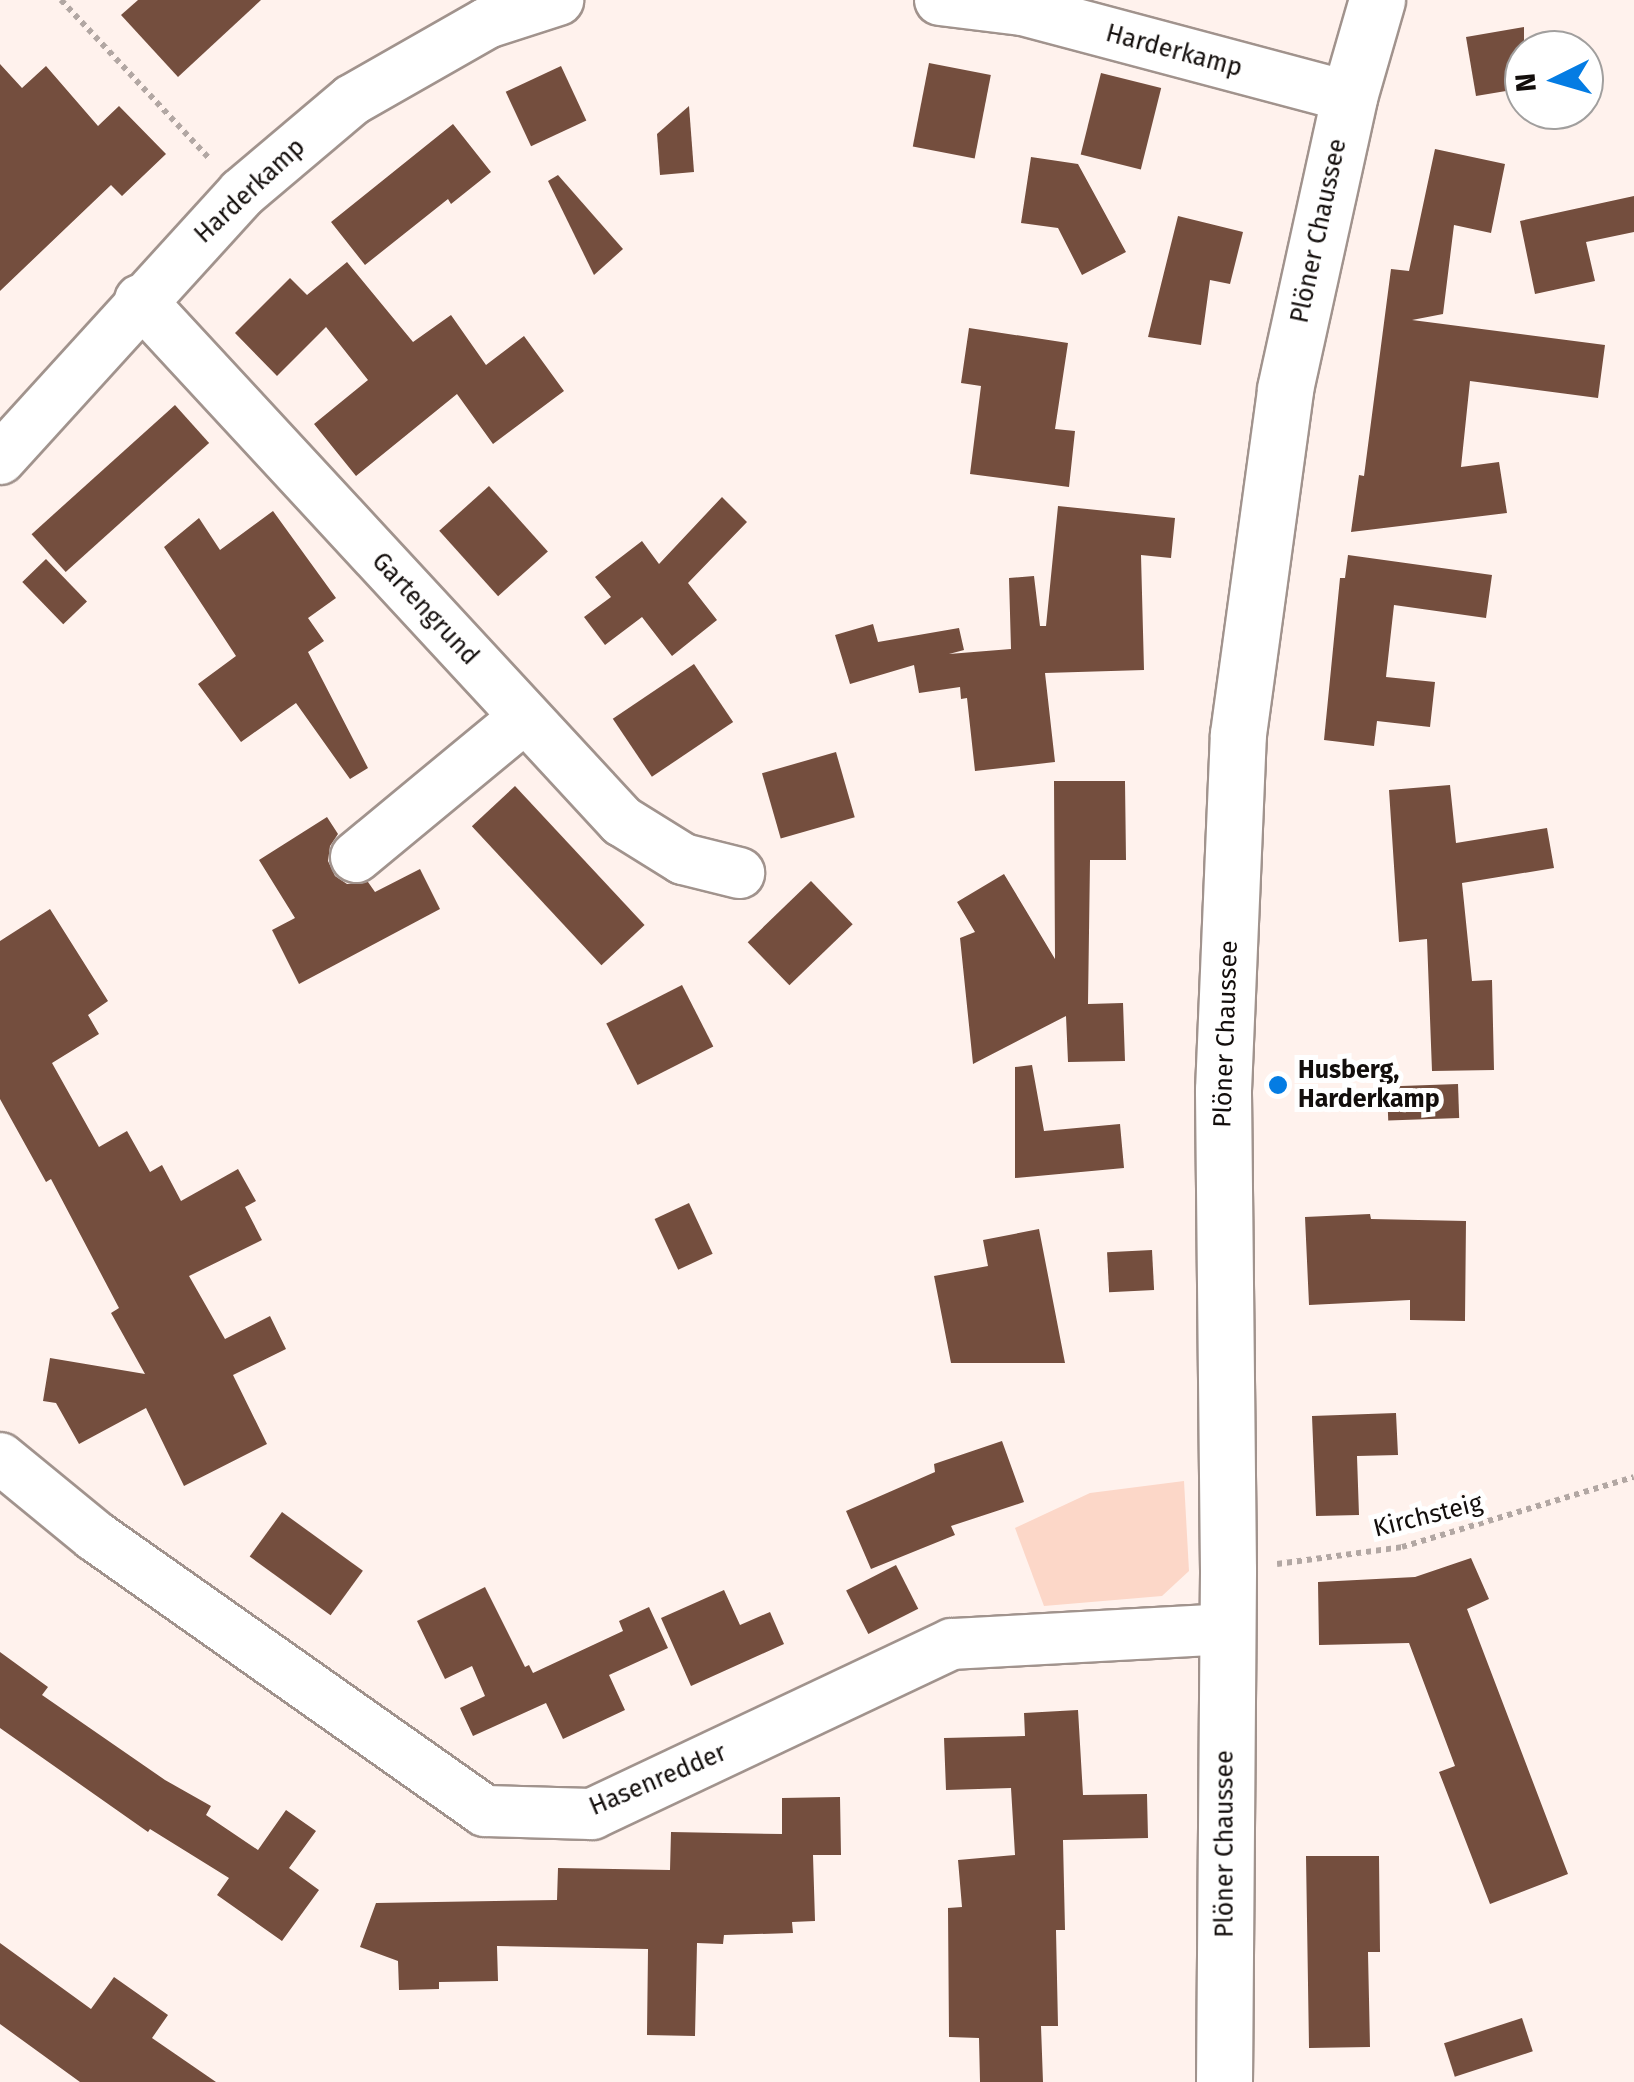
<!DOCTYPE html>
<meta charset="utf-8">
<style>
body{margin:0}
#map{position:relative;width:1634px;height:2082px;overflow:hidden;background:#fff2ed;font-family:"Fira Sans",sans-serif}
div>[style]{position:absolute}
.green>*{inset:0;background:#fcd7c8}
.building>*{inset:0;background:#744e3e;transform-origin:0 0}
.path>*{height:6px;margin-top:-3px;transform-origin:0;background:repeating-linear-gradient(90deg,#b2a7a3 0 5px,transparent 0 10px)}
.roads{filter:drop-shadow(2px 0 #a1938d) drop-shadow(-2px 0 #a1938d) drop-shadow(0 2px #a1938d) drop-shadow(0 -2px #a1938d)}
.minor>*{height:50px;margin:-25px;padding:0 25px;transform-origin:25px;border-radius:25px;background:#fff}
.major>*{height:55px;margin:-27.5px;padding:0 27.5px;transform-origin:27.5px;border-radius:27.5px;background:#fff}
.dots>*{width:28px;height:28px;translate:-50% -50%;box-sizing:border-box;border:5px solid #fff;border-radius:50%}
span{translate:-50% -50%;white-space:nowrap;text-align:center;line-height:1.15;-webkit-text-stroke:10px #fff;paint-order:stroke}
.street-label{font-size:25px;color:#130e0c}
.poi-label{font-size:25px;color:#130e0c;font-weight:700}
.left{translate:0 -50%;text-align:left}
.north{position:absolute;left:1504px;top:30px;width:100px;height:100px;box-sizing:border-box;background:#fff;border:2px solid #a19f9e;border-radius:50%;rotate:265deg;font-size:28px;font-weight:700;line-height:40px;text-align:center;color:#130e0c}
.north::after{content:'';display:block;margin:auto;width:35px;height:45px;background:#047ce3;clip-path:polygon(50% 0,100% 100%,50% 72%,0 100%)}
</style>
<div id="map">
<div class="green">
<i style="clip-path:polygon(1184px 1481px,1189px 1571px,1162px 1596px,1044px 1606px,1015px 1528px,1090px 1493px)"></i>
</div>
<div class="building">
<i style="clip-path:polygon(138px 0,261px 0,178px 77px,121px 15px)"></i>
<i style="clip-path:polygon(1524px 27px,1524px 88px,1476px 96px,1466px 37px)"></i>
<i style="left:929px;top:63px;width:63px;height:85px;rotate:11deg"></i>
<i style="clip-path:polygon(0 64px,22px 88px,46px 66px,98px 126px,119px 106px,166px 154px,122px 196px,111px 185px,0 291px)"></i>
<i style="left:561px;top:66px;width:60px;height:61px;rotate:65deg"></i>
<i style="left:1101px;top:73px;width:62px;height:84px;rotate:14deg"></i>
<i style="clip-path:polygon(689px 106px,694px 172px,660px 175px,657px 134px)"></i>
<i style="clip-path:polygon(453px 124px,491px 172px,451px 204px,448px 199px,365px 265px,331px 222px)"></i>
<i style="clip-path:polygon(1435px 149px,1505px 164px,1491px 233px,1454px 225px,1443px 314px,1412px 320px,1605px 345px,1598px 398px,1470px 381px,1461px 467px,1499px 462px,1507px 513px,1351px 532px,1359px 475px,1364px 476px,1391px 269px,1409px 271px)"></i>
<i style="clip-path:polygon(1031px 157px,1078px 164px,1126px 252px,1082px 275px,1058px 228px,1021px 223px)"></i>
<i style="clip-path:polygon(558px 175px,623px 249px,594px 275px,548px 181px)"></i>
<i style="clip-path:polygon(1634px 196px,1634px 232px,1586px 242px,1595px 281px,1535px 294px,1520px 221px)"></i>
<i style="clip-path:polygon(1178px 216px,1243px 232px,1230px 284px,1210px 280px,1201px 345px,1148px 337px)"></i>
<i style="clip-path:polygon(347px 262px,413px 342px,451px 315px,486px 365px,524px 336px,564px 391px,493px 444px,457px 394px,356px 476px,314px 424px,368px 380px,326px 327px,277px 376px,235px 333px,290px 278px,307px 295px)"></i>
<i style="clip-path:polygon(969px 328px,1068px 343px,1055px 429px,1075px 431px,1069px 487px,970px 474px,981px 386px,961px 383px)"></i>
<i style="left:175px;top:405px;width:51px;height:193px;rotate:48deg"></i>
<i style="left:489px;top:486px;width:88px;height:67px;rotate:48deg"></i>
<i style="clip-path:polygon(722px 497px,747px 522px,688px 583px,717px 620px,672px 656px,642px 617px,605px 645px,584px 617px,611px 597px,595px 577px,642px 541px,659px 564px)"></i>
<i style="clip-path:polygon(1058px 506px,1175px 518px,1171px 558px,1141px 555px,1144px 670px,1045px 673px,1055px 762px,975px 771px,967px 698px,961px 699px,960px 687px,919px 693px,914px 665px,850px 684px,835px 635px,873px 624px,878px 642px,959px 628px,964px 650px,949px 654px,1011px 649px,1009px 578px,1034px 576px,1040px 626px,1046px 626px)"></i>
<i style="clip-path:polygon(273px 511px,336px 598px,308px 618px,324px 641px,308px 652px,368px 768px,350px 779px,296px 703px,241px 742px,198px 684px,236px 656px,164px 547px,199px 518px,220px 550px)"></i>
<i style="clip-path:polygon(1348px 555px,1492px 575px,1486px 618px,1394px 605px,1386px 677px,1435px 682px,1430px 727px,1377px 721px,1374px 746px,1324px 740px,1340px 578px,1345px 578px)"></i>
<i style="left:46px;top:559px;width:59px;height:33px;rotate:46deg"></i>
<i style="left:694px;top:664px;width:70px;height:98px;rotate:56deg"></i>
<i style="left:836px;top:752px;width:68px;height:77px;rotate:74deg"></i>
<i style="clip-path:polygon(1054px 781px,1125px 781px,1126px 860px,1090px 860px,1088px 1004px,1123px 1003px,1125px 1061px,1068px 1062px,1066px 1016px,973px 1064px,960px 938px,975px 932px,957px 902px,1004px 874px,1055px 959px)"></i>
<i style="clip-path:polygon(1450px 785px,1456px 843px,1547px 828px,1554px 868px,1462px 883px,1472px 981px,1492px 980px,1494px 1070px,1432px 1071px,1427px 939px,1399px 942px,1389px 790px)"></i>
<i style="left:515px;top:786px;width:190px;height:59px;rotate:47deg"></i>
<i style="clip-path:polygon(327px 817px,338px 834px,330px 846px,328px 861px,335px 876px,347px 884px,368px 882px,375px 892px,420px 869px,440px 909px,299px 984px,272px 930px,295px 918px,259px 860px)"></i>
<i style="left:811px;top:881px;width:60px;height:88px;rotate:46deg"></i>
<i style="clip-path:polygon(50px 909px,108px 1001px,88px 1015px,99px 1034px,52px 1063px,99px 1147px,127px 1131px,150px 1172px,162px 1165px,181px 1201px,238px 1169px,256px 1201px,245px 1207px,262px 1240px,189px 1276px,225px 1339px,270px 1316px,286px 1349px,233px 1375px,267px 1444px,184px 1486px,146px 1408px,79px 1444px,56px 1403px,43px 1401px,50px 1358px,145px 1374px,111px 1313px,119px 1308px,51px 1179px,46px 1182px,0 1099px,0 941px)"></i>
<i style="left:682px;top:985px;width:69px;height:85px;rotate:63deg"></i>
<i style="clip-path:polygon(1032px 1065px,1044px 1131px,1120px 1124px,1124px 1168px,1015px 1178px,1015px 1067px)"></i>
<i style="left:1458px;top:1084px;width:34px;height:71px;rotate:88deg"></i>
<i style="left:689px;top:1203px;width:56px;height:38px;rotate:65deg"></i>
<i style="clip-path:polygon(1370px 1214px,1371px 1219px,1466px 1221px,1465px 1321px,1410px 1320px,1410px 1300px,1309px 1305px,1305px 1217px)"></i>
<i style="clip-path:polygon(1039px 1229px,1065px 1363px,951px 1363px,934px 1276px,988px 1266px,983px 1240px)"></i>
<i style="left:1152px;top:1250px;width:40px;height:45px;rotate:87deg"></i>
<i style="clip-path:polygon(1396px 1413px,1398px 1455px,1357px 1456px,1359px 1515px,1316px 1516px,1312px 1416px)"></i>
<i style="clip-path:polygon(1002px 1441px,1024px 1502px,951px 1526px,955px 1535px,871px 1569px,846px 1511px,935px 1472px,934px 1464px)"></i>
<i style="left:282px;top:1512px;width:100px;height:55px;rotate:36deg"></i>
<i style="clip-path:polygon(1471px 1558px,1489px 1599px,1467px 1609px,1568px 1874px,1490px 1904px,1439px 1772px,1455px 1766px,1409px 1643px,1319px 1645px,1318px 1582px,1415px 1577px)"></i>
<i style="left:896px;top:1565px;width:49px;height:56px;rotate:63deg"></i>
<i style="clip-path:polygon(485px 1587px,525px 1667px,529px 1665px,533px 1673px,623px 1631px,619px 1621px,649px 1607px,668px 1648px,609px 1675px,625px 1710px,563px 1739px,546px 1703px,473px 1736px,460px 1708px,485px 1696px,472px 1666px,445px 1679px,417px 1621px)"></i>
<i style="clip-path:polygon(724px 1590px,740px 1625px,770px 1612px,784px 1644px,691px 1686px,661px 1618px)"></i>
<i style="clip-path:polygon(0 1652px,48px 1687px,42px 1695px,165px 1780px,211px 1806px,206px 1815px,258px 1850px,286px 1810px,316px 1831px,289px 1868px,319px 1890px,282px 1941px,217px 1895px,229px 1878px,150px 1829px,148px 1832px,0 1728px)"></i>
<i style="clip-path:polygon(1078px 1710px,1083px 1795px,1147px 1794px,1148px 1838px,1063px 1840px,1065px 1930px,1056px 1930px,1058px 2026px,1041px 2026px,1043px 2082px,980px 2082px,979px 2038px,949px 2037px,948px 1908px,962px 1907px,958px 1860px,1015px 1855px,1011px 1788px,946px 1790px,944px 1738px,1025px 1736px,1024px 1713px)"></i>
<i style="clip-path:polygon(840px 1797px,841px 1855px,813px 1855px,815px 1921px,792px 1922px,793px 1933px,724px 1935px,723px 1944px,697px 1943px,695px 2036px,647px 2035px,648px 1949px,497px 1946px,498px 1981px,439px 1982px,439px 1989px,399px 1990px,398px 1961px,360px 1947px,376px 1903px,557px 1900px,558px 1868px,670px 1870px,671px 1832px,782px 1834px,782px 1798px)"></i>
<i style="clip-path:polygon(1306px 1856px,1379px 1856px,1380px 1952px,1368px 1952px,1370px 2047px,1309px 2048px)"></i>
<i style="clip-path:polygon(0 1943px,91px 2009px,114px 1977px,168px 2015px,152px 2038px,216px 2082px,80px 2082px,0 2024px)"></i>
<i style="left:1522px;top:2018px;width:35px;height:82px;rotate:72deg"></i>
</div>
<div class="path">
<i style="left:61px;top:0;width:218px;rotate:46.9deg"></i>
<i style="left:1277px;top:1564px;width:126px;rotate:-7.7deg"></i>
<i style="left:1402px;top:1547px;width:242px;rotate:-16.8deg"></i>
</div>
<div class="roads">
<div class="minor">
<i style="left:940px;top:0;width:84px;rotate:6.9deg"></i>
<i style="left:1023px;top:10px;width:337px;rotate:14.9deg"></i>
<i style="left:140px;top:300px;width:710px;rotate:47.23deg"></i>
<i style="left:622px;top:821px;width:72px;rotate:31.9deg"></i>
<i style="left:683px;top:859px;width:58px;rotate:14deg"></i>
<i style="left:0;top:459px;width:360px;rotate:-47.7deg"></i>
<i style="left:242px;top:193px;width:144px;rotate:-40.2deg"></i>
<i style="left:352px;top:100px;width:155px;rotate:-29.7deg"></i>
<i style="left:487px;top:23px;width:75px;rotate:-17.9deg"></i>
<i style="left:356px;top:857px;width:219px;rotate:-39.6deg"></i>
<i style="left:0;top:1458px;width:123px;rotate:39.4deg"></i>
<i style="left:95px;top:1536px;width:477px;rotate:35.2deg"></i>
<i style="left:485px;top:1811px;width:107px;rotate:1.6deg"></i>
<i style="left:592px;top:1814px;width:398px;rotate:-25.3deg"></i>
<i style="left:952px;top:1644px;width:275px;rotate:-3.1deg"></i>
</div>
<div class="major">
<i style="left:1224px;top:2082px;width:512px;rotate:-89.55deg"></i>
<i style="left:1228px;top:1570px;width:480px;rotate:-90.6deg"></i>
<i style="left:1223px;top:1090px;width:356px;rotate:-87.6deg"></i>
<i style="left:1238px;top:734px;width:348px;rotate:-82.2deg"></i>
<i style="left:1285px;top:389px;width:299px;rotate:-77.6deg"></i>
<i style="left:1349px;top:97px;width:101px;rotate:-73.9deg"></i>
</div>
</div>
<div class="dots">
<i style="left:1278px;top:1085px;background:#047ce3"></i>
</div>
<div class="street-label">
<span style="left:1174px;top:51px;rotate:15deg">Harderkamp</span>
<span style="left:250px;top:191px;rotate:-43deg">Harderkamp</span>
<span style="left:1319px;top:231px;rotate:-78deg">Plöner Chaussee</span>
<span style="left:425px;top:609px;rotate:47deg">Gartengrund</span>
<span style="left:1226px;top:1034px;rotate:-88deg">Plöner Chaussee</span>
<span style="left:1428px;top:1516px;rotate:-14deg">Kirchsteig</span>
<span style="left:658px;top:1780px;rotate:-23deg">Hasenredder</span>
<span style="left:1225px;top:1844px;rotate:-90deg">Plöner Chaussee</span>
</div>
<div class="poi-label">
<span class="left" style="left:1298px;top:1085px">Husberg,<br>Harderkamp</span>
</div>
<div class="north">N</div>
</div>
